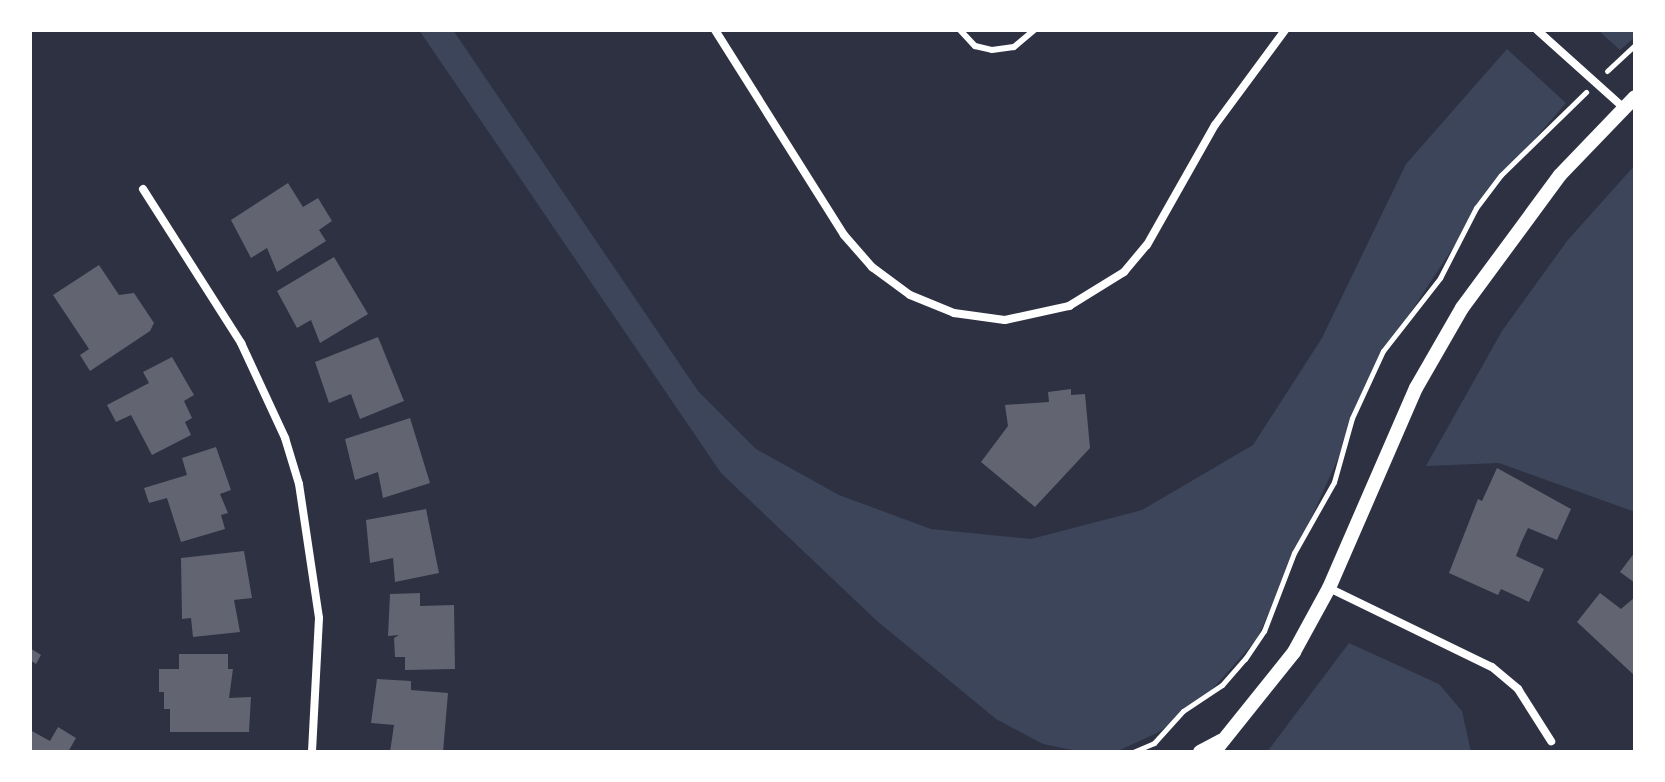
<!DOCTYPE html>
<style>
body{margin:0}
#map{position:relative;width:1665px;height:782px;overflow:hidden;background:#2d3142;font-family:Manrope,sans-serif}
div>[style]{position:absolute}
.green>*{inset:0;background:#3c4559}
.building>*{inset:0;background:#626471}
.path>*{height:5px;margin:-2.5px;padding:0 2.5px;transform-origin:2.5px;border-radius:2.5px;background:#fff}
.service>*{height:6px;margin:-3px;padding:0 3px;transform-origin:3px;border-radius:3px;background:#fff}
.minor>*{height:8px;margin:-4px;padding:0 4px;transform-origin:4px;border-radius:4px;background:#fff}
.tertiary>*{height:14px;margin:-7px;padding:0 7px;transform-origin:7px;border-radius:7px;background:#fff}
span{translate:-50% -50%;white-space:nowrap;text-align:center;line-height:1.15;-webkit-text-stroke:6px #fff;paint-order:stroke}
.frame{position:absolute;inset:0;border:32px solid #fff;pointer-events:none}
</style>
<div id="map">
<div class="green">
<i style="clip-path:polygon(419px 30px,453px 30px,698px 391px,756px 449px,839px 495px,931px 529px,1031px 539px,1142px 510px,1253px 445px,1322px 338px,1406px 164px,1507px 49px,1566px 103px,1492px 188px,1388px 347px,1257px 639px,1209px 693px,1159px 732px,1118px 751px,1082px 752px,1043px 744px,996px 719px,877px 621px,721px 473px)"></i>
<i style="clip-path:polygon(1598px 30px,1635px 30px,1635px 37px,1620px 50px)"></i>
<i style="clip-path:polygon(1635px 165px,1635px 512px,1499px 463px,1426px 466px,1502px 331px,1567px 241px)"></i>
<i style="clip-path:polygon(1349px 643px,1439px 684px,1462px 711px,1471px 752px,1267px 752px)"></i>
</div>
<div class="building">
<i style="clip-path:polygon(288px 183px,303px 207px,318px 198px,332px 221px,319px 230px,326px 241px,277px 272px,267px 248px,251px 258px,231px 220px)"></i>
<i style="clip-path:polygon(334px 257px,368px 314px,320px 343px,311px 320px,297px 328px,277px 291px)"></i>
<i style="clip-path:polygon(99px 265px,119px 295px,134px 293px,154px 323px,150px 331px,90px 371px,80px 355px,89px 349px,53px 295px)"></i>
<i style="clip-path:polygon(378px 337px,404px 401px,360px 419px,351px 394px,329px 403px,315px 362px)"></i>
<i style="clip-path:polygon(172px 357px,194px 395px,184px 401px,192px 418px,185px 422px,191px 435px,152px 455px,131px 415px,116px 422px,107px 405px,149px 383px,143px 372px)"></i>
<i style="clip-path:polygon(1071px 389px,1071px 395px,1085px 394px,1090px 448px,1035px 507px,981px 462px,1008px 426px,1005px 405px,1049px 402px,1048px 392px)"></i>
<i style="clip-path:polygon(410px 418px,430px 483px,383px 498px,378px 472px,355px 480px,345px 439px)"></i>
<i style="clip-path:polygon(216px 447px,231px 490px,220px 494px,228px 513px,221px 515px,225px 529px,181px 542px,167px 498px,149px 503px,144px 488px,187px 475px,182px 458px)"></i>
<i style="clip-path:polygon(1497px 468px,1571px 509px,1557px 540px,1528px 528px,1521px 543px,1516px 556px,1544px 569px,1529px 602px,1501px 589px,1498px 595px,1449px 573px,1478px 499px,1482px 501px)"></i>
<i style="clip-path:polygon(426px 509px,439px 573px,395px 582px,393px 558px,370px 563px,366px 520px)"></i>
<i style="clip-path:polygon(244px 551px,252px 598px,234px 600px,240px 632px,193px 637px,191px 618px,182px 619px,181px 558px)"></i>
<i style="clip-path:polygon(1635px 552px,1635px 583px,1620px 572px)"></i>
<i style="clip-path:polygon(420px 593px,420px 606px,454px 605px,455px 669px,405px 670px,405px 657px,395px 657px,394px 638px,399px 635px,388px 636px,390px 594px)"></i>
<i style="clip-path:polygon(1600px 593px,1621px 609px,1635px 597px,1635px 676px,1577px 622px)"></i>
<i style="clip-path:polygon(30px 648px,41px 655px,36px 664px,30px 660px)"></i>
<i style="clip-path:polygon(179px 654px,228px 654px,228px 669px,233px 669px,229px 698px,251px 697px,249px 732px,170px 732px,170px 709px,164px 709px,164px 692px,159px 692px,159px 669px,179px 669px)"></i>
<i style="clip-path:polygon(377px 679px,411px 681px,411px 690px,448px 693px,443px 752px,390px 752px,394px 725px,371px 723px)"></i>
<i style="clip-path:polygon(58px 727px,76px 738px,68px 752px,30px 752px,30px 730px,50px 741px)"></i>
</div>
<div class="path">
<i style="left:1607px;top:71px;width:38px;rotate:-43deg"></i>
<i style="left:1133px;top:752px;width:23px;rotate:-23deg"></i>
<i style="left:1154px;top:743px;width:43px;rotate:-47.8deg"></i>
<i style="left:1183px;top:711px;width:47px;rotate:-33.7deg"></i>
<i style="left:1222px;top:685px;width:35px;rotate:-49deg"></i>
<i style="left:1245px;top:659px;width:34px;rotate:-56deg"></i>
<i style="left:1264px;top:631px;width:84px;rotate:-69deg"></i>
<i style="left:1294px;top:553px;width:81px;rotate:-60.6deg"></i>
<i style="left:1334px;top:482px;width:66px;rotate:-74.3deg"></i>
<i style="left:1352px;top:418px;width:74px;rotate:-65.2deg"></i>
<i style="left:1383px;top:351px;width:93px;rotate:-52deg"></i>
<i style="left:1440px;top:278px;width:79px;rotate:-62.8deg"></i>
<i style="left:1476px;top:208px;width:41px;rotate:-52.9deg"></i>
<i style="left:1501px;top:175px;width:119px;rotate:-44.3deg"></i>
</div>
<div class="service">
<i style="left:960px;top:30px;width:22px;rotate:47deg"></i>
<i style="left:975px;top:46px;width:17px;rotate:13deg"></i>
<i style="left:992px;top:50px;width:22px;rotate:-8deg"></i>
<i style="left:1014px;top:47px;width:26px;rotate:-40deg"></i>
</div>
<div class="minor">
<i style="left:715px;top:30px;width:242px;rotate:57.8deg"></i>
<i style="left:844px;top:235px;width:43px;rotate:48.8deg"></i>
<i style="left:872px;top:267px;width:47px;rotate:36.4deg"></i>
<i style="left:910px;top:295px;width:48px;rotate:22.2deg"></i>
<i style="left:954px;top:313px;width:51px;rotate:7.8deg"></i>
<i style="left:1005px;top:320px;width:66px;rotate:-12.3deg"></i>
<i style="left:1069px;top:306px;width:65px;rotate:-31.7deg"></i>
<i style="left:1124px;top:272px;width:35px;rotate:-50deg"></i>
<i style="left:1147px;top:245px;width:138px;rotate:-60.5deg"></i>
<i style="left:1215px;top:125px;width:118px;rotate:-53.6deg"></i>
<i style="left:1537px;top:30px;width:117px;rotate:41.9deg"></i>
<i style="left:143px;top:189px;width:183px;rotate:57.5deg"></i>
<i style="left:241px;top:343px;width:105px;rotate:65.1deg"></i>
<i style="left:285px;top:438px;width:48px;rotate:73.1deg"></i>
<i style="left:299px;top:484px;width:135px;rotate:81.5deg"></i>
<i style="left:319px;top:618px;width:134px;rotate:93deg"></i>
<i style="left:1329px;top:588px;width:181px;rotate:25.9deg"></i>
<i style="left:1492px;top:667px;width:34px;rotate:40deg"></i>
<i style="left:1518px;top:689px;width:62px;rotate:57.6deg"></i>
</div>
<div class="tertiary">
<i style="left:1200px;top:752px;width:24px;rotate:-28deg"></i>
<i style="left:1214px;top:752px;width:128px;rotate:-51.3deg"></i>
<i style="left:1294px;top:652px;width:73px;rotate:-61.3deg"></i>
<i style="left:1329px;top:588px;width:218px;rotate:-66.5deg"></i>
<i style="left:1416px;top:388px;width:92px;rotate:-60.1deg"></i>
<i style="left:1462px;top:308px;width:165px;rotate:-53.6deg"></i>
<i style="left:1560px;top:175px;width:108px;rotate:-46.1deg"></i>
</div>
<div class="frame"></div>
</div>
